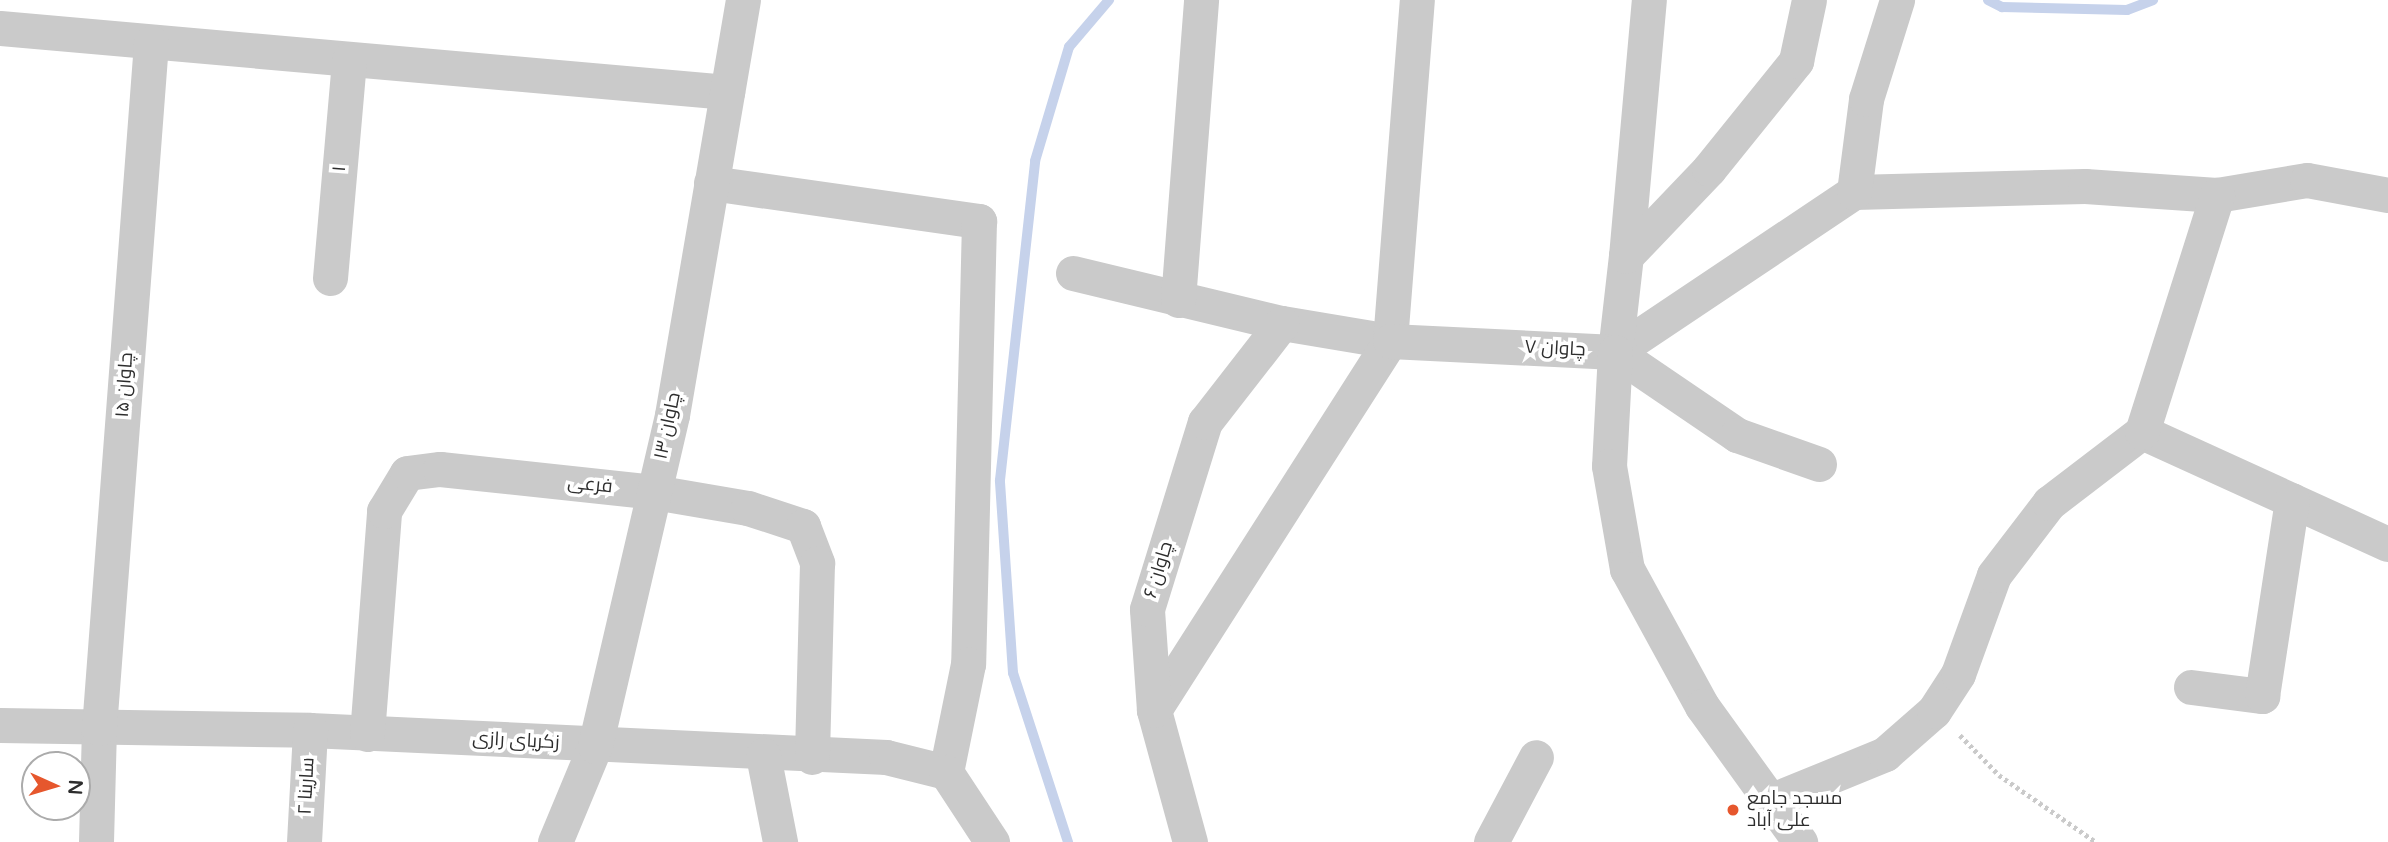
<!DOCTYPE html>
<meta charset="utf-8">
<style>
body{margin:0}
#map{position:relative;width:2388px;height:842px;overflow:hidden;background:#fff;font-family:"Varela Round",Cairo,sans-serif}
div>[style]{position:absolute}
.stream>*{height:10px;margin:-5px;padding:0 5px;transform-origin:5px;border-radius:5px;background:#c6d2eb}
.path>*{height:4.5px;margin-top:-2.25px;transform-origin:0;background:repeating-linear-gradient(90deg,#cacaca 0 3.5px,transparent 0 7px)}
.minor>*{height:35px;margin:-17.5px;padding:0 17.5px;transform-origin:17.5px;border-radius:17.5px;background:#cacaca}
.dots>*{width:19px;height:19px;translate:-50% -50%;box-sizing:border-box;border:4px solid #fff;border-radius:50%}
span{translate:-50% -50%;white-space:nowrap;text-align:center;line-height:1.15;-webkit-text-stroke:7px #fff;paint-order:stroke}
.street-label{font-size:19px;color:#2d2d2d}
.poi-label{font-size:19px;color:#2d2d2d}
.left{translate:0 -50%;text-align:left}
.north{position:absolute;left:21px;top:751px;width:70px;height:70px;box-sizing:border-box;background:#fff;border:2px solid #ababab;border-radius:50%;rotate:94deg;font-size:19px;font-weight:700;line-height:28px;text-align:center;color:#2d2d2d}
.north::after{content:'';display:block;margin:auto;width:24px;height:32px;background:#e6572d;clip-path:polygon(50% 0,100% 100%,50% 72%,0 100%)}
</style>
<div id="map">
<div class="stream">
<i style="left:1988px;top:0;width:16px;rotate:27deg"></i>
<i style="left:2002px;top:7px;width:125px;rotate:1.4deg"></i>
<i style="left:2127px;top:10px;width:28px;rotate:-21deg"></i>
<i style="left:1068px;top:842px;width:178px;rotate:-108deg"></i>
<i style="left:1013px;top:673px;width:193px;rotate:-93.9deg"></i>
<i style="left:1000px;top:480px;width:321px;rotate:-83.7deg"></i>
<i style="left:1035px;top:161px;width:119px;rotate:-73.4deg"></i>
<i style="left:1069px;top:47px;width:62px;rotate:-49.6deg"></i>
</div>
<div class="path">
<i style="left:1960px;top:735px;width:56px;rotate:45.7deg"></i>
<i style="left:1999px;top:775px;width:118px;rotate:34.6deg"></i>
</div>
<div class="minor">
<i style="left:0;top:28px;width:730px;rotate:5.03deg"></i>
<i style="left:711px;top:183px;width:271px;rotate:8.1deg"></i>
<i style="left:979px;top:221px;width:443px;rotate:91.4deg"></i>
<i style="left:968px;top:664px;width:110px;rotate:101.5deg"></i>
<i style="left:1854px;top:192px;width:231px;rotate:-1.5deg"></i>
<i style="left:2085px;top:186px;width:132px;rotate:3.9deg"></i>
<i style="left:2217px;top:195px;width:91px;rotate:-9.5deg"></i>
<i style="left:2307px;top:180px;width:82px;rotate:10.5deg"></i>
<i style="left:1626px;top:256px;width:257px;rotate:-84.9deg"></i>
<i style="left:1073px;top:273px;width:215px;rotate:13.5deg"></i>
<i style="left:1282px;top:323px;width:109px;rotate:9.5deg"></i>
<i style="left:1390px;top:341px;width:342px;rotate:-85.5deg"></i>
<i style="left:330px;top:278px;width:219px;rotate:-85deg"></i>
<i style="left:1178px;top:300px;width:301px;rotate:-85.6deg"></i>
<i style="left:1615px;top:352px;width:288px;rotate:-33.8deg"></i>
<i style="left:1854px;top:192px;width:94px;rotate:-82.6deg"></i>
<i style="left:1866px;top:99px;width:104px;rotate:-72.6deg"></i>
<i style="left:1615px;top:352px;width:97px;rotate:-83.5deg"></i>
<i style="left:1626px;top:256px;width:120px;rotate:-46.3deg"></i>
<i style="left:1709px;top:169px;width:139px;rotate:-51.1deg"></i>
<i style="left:1796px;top:61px;width:62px;rotate:-78deg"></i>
<i style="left:1615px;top:352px;width:148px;rotate:34.2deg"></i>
<i style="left:1737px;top:435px;width:87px;rotate:19.5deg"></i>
<i style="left:2142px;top:432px;width:270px;rotate:24.5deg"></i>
<i style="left:2191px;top:687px;width:72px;rotate:7.2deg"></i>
<i style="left:2262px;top:696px;width:198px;rotate:-81.3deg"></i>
<i style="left:1154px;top:710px;width:438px;rotate:-57.4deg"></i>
<i style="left:1390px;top:341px;width:225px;rotate:2.8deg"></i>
<i style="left:1615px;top:352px;width:114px;rotate:93deg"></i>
<i style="left:1609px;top:466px;width:105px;rotate:80.1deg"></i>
<i style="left:1627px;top:569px;width:156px;rotate:61.3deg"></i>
<i style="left:1702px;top:706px;width:168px;rotate:54.2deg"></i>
<i style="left:0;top:725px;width:310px;rotate:0.9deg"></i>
<i style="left:310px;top:730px;width:577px;rotate:2.68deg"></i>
<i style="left:886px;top:757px;width:62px;rotate:14deg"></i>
<i style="left:946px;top:772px;width:84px;rotate:56.7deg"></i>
<i style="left:367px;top:734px;width:224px;rotate:-85.6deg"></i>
<i style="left:384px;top:511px;width:44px;rotate:-58.8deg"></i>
<i style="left:407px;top:473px;width:33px;rotate:-7deg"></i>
<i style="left:440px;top:469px;width:215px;rotate:6.1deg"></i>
<i style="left:654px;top:492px;width:95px;rotate:9.7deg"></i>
<i style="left:748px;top:508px;width:58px;rotate:18.1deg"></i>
<i style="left:803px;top:526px;width:40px;rotate:69deg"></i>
<i style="left:817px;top:563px;width:194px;rotate:91.5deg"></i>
<i style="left:763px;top:755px;width:89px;rotate:78.9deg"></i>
<i style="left:1775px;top:799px;width:119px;rotate:-22.2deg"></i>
<i style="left:1885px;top:754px;width:65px;rotate:-41.3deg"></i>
<i style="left:1934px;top:711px;width:44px;rotate:-57deg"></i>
<i style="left:1958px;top:674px;width:105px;rotate:-70deg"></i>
<i style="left:1994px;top:575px;width:91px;rotate:-52.6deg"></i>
<i style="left:2049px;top:503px;width:117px;rotate:-37.4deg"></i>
<i style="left:2142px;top:432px;width:249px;rotate:-72.4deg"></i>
<i style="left:96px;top:842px;width:114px;rotate:-88.5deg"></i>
<i style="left:99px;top:728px;width:687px;rotate:-85.66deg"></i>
<i style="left:304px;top:842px;width:112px;rotate:-86.9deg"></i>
<i style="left:555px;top:842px;width:104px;rotate:-67.4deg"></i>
<i style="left:595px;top:746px;width:340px;rotate:-76.9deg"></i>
<i style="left:672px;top:415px;width:421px;rotate:-80.3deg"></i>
<i style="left:1190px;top:842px;width:137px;rotate:-105.3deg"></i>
<i style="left:1154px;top:710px;width:101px;rotate:-94deg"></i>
<i style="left:1147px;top:609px;width:196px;rotate:-72.8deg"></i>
<i style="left:1205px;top:422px;width:125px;rotate:-52.1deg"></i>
<i style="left:1491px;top:842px;width:96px;rotate:-62.1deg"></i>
</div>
<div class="dots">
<i style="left:1733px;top:810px;background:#e6572d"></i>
</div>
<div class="street-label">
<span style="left:340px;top:169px;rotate:-85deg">۱</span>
<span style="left:1555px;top:349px;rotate:3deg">چاوان ۷</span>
<span style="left:125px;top:385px;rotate:-86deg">چاوان ۱۵</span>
<span style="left:668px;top:426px;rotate:-78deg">چاوان ۱۳</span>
<span style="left:590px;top:485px;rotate:6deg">فرعی</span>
<span style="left:1159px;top:570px;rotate:-73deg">چاوان ۶</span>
<span style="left:516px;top:741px;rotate:3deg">زکریای رازی</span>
<span style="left:307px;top:786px;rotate:-87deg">سارینا ۲</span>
</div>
<div class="poi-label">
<span class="left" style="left:1747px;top:810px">مسجد جامع<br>علی آباد</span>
</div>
<div class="north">N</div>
</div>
